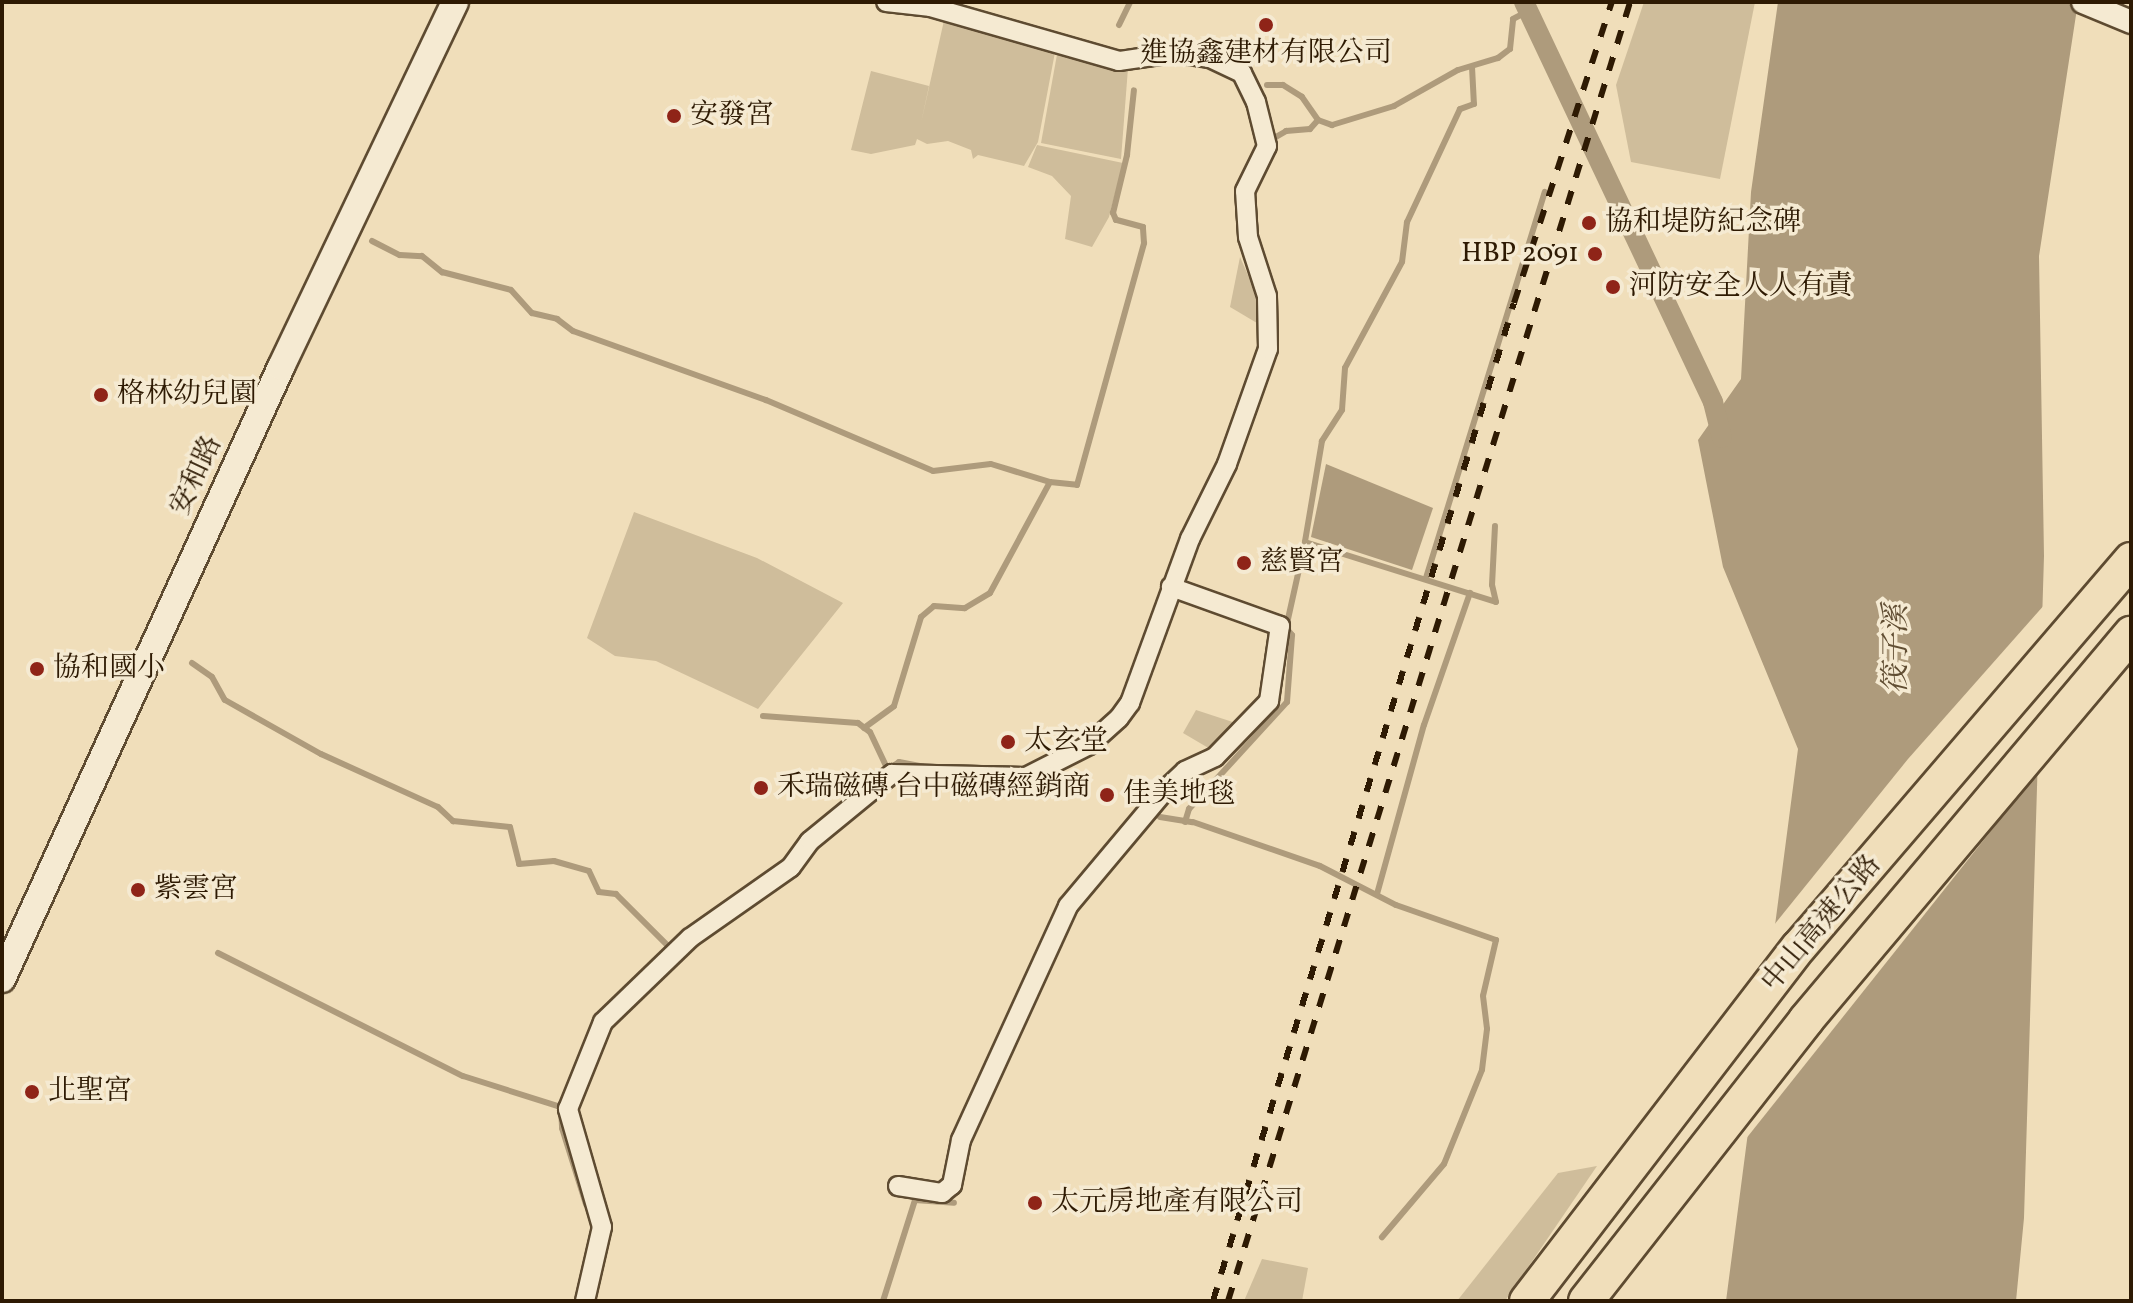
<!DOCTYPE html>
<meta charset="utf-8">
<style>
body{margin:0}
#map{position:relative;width:2133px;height:1303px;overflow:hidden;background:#f0deba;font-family:Vollkorn,"Noto Serif TC",serif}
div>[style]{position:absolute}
.green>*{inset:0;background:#cfbd9b}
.water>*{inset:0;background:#ae9b7c}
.pier>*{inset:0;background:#f0deba}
.stream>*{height:6px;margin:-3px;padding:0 3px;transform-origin:3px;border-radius:3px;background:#ae9b7c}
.canal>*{height:20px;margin:-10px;padding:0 10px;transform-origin:10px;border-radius:10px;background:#ae9b7c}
.roads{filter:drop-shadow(2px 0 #5e4b31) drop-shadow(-2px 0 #5e4b31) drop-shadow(0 2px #5e4b31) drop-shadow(0 -2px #5e4b31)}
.minor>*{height:18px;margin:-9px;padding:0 9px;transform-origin:9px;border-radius:9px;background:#f5ead2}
.tertiary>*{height:22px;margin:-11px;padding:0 11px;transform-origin:11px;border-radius:11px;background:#f5ead2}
.secondary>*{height:26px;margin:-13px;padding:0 13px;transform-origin:13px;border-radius:13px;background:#f5ead2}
.motorway>*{height:34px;margin:-17px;padding:0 17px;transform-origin:17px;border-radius:17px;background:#f0deba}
.rail>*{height:6px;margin-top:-3px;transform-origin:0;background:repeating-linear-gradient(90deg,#2e1a03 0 14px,transparent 0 28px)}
.dots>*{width:22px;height:22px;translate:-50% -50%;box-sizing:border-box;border:4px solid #f5ead2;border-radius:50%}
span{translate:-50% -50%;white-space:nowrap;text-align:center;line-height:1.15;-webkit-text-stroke:7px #f5ead2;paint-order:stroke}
.poi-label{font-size:28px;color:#2e1a03}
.left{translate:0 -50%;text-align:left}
.right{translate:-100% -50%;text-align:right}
.street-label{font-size:28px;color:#2e1a03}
.water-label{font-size:30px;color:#614e33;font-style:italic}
.frame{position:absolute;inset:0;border:4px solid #2e1a03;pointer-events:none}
</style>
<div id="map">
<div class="green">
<i style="clip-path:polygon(1644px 2px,1755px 2px,1720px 179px,1631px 162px,1616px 85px)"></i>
<i style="clip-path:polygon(945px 16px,1056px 47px,1038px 142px,1024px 166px,978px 155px,973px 159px,971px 150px,948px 141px,927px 144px,917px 139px,915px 145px,871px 154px,851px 150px,871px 71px,929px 86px,921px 123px)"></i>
<i style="clip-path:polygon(1058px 49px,1128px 68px,1121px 159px,1041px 143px)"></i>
<i style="clip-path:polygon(1037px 145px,1123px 163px,1109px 217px,1092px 247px,1065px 239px,1071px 196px,1052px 176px,1028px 167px)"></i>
<i style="clip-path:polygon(1240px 257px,1255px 291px,1262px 326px,1230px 307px)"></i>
<i style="clip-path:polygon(634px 512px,757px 558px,843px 603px,758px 709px,656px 661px,615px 656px,587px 638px)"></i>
<i style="clip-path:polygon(1196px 710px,1251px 728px,1222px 756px,1183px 733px)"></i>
<i style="clip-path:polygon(1597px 1166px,1505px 1301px,1457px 1301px,1558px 1173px)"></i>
<i style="clip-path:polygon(1262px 1259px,1308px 1268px,1302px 1301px,1244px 1301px)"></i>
</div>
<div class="water">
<i style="clip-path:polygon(1778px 2px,2078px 2px,2039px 256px,2044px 556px,2024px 1218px,2016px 1301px,1726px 1301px,1798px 749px,1723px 567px,1698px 440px,1741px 379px,1751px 192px)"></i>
<i style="clip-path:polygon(1326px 464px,1433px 508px,1412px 570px,1311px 537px)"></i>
</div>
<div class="pier">
<i style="clip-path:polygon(2046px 603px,2041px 768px,1741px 1145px,1770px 930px,1908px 759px)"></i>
</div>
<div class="stream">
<i style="left:1119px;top:25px;width:25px;rotate:-64deg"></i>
<i style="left:1472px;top:67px;width:37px;rotate:87deg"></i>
<i style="left:1474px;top:104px;width:15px;rotate:160deg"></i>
<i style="left:1460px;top:109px;width:125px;rotate:115.1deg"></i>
<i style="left:1407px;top:222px;width:40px;rotate:97.1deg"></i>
<i style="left:1402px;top:262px;width:120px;rotate:118.3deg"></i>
<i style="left:1345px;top:368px;width:42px;rotate:94.1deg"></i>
<i style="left:1342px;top:410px;width:37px;rotate:123deg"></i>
<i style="left:1322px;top:441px;width:102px;rotate:99.6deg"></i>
<i style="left:1305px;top:542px;width:200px;rotate:17.4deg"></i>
<i style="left:1496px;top:602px;width:17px;rotate:-103deg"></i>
<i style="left:1492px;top:585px;width:59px;rotate:-87.1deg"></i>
<i style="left:1267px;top:85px;width:16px"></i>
<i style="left:1283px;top:85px;width:22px;rotate:32deg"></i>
<i style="left:1302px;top:97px;width:28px;rotate:55deg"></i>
<i style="left:1318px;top:120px;width:15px;rotate:20deg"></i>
<i style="left:1332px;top:125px;width:65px;rotate:-17deg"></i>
<i style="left:1394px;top:106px;width:73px;rotate:-29.4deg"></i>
<i style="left:1458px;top:70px;width:42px;rotate:-16.7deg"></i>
<i style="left:1498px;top:58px;width:15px;rotate:-37deg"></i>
<i style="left:1510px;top:49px;width:30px;rotate:-84deg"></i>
<i style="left:1513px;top:19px;width:17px;rotate:-28deg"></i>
<i style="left:1269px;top:141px;width:20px;rotate:-30deg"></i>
<i style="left:1286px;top:131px;width:24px;rotate:-5deg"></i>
<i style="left:1310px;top:129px;width:12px;rotate:-48deg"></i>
<i style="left:372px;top:241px;width:31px;rotate:27deg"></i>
<i style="left:400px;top:255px;width:22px;rotate:3deg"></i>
<i style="left:422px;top:256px;width:26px;rotate:39deg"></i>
<i style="left:442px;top:272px;width:71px;rotate:14.6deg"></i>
<i style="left:511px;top:290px;width:31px;rotate:48deg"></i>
<i style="left:532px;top:313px;width:26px;rotate:13deg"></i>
<i style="left:557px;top:319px;width:20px;rotate:37deg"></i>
<i style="left:573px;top:331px;width:205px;rotate:19.7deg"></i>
<i style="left:766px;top:400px;width:181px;rotate:23deg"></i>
<i style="left:933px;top:471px;width:58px;rotate:-6.9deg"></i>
<i style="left:991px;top:464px;width:62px;rotate:17deg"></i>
<i style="left:1426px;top:578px;width:404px;rotate:-72.9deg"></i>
<i style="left:192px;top:663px;width:24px;rotate:35deg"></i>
<i style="left:212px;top:677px;width:26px;rotate:61deg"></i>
<i style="left:225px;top:700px;width:110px;rotate:29.4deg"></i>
<i style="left:321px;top:754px;width:128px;rotate:24.4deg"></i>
<i style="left:438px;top:807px;width:21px;rotate:43deg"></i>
<i style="left:453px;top:821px;width:57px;rotate:6deg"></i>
<i style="left:510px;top:827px;width:38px;rotate:76deg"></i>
<i style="left:519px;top:864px;width:35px;rotate:-5deg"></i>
<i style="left:554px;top:861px;width:36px;rotate:16deg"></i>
<i style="left:589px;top:871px;width:23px;rotate:65deg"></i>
<i style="left:599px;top:892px;width:17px;rotate:7deg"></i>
<i style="left:616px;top:894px;width:76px;rotate:45deg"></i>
<i style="left:763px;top:716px;width:95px;rotate:4.2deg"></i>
<i style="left:858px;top:723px;width:15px;rotate:37deg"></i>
<i style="left:870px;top:732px;width:42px;rotate:64.7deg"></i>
<i style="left:864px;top:728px;width:37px;rotate:-36deg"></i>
<i style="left:894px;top:706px;width:93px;rotate:-73.1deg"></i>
<i style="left:921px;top:617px;width:17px;rotate:-40deg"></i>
<i style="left:934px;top:606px;width:31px;rotate:4deg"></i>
<i style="left:965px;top:608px;width:29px;rotate:-31deg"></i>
<i style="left:990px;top:593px;width:126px;rotate:-61.6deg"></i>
<i style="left:1050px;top:482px;width:27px;rotate:6deg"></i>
<i style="left:1077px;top:485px;width:251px;rotate:-74.5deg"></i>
<i style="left:1144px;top:243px;width:16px;rotate:-94deg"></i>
<i style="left:1143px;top:227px;width:28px;rotate:-165deg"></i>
<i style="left:1116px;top:220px;width:8px;rotate:-113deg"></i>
<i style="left:1113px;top:213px;width:60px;rotate:-76.4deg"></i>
<i style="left:1127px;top:155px;width:65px;rotate:-83.9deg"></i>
<i style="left:889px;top:769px;width:12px;rotate:-35deg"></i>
<i style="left:899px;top:762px;width:25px;rotate:11deg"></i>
<i style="left:1160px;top:817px;width:33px;rotate:9deg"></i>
<i style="left:1193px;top:822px;width:134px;rotate:19.1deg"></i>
<i style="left:1320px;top:866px;width:85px;rotate:27.2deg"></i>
<i style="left:1396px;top:905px;width:106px;rotate:19.3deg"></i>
<i style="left:1496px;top:940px;width:57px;rotate:103.1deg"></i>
<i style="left:1483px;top:996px;width:33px;rotate:83deg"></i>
<i style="left:1487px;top:1029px;width:41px;rotate:97deg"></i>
<i style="left:1482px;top:1070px;width:101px;rotate:112deg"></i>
<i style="left:1444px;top:1164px;width:96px;rotate:130.3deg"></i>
<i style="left:1185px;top:822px;width:14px;rotate:-73deg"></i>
<i style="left:1189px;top:809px;width:145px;rotate:-47.5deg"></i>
<i style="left:1287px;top:702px;width:67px;rotate:-85.7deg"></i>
<i style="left:1292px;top:635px;width:9px;rotate:-131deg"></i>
<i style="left:1286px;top:628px;width:88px;rotate:-77.5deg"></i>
<i style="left:1377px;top:894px;width:175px;rotate:-74.5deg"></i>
<i style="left:1424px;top:725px;width:140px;rotate:-70.8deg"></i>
<i style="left:218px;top:953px;width:274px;rotate:26.7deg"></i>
<i style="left:463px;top:1076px;width:103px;rotate:17.6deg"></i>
<i style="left:561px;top:1107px;width:21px;rotate:87deg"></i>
<i style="left:562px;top:1128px;width:80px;rotate:72.5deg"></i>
<i style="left:883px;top:1301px;width:106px;rotate:-72.4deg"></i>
<i style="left:915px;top:1200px;width:39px;rotate:4deg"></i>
</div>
<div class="canal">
<i style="left:1524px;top:2px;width:442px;rotate:64.7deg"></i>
<i style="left:1713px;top:402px;width:37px;rotate:76deg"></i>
</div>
<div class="roads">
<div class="minor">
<i style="left:898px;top:1186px;width:45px;rotate:9deg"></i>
<i style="left:942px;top:1193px;width:13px;rotate:-39deg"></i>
<i style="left:952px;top:1185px;width:46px;rotate:-78.7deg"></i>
<i style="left:961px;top:1140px;width:257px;rotate:-65.4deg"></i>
<i style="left:1068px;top:906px;width:155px;rotate:-50deg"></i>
<i style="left:1168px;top:787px;width:23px;rotate:-43deg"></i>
<i style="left:1185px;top:771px;width:33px;rotate:-25deg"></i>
<i style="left:1215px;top:757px;width:78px;rotate:-46deg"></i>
<i style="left:1269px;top:701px;width:76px;rotate:-81.7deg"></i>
<i style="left:1280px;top:626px;width:116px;rotate:-160.3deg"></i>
<i style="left:585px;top:1301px;width:76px;rotate:-77.1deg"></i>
<i style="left:602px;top:1227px;width:123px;rotate:-106.1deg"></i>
<i style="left:568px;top:1109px;width:94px;rotate:-68.1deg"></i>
<i style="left:603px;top:1022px;width:121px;rotate:-44deg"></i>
<i style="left:690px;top:938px;width:123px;rotate:-35.1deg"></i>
<i style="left:791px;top:867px;width:32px;rotate:-54deg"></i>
<i style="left:810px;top:841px;width:106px;rotate:-39.3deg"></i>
<i style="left:892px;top:774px;width:134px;rotate:1.3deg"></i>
<i style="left:1026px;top:777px;width:71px;rotate:-26.9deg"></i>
<i style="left:1089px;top:745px;width:40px;rotate:-42deg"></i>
<i style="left:1119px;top:718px;width:19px;rotate:-54deg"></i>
<i style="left:1130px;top:703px;width:175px;rotate:-69.9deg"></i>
<i style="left:1190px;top:539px;width:84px;rotate:-63.7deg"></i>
<i style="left:1227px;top:464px;width:122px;rotate:-70.4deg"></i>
<i style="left:1268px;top:349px;width:53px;rotate:-91.1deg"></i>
<i style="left:1267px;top:296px;width:62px;rotate:-107.9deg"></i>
<i style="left:1248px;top:237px;width:46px;rotate:-93.7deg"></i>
<i style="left:1245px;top:191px;width:50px;rotate:-63.9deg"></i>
<i style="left:1267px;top:146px;width:45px;rotate:-104deg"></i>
<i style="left:1256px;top:102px;width:32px;rotate:-116deg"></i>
<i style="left:1242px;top:73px;width:35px;rotate:-155deg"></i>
<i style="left:1210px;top:58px;width:36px;rotate:-172deg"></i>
<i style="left:1174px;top:53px;width:56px;rotate:171.7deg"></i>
<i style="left:1119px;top:61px;width:196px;rotate:-164deg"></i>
<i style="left:931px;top:7px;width:45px;rotate:-173.7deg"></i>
</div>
<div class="tertiary">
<i style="left:2083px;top:2px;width:52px;rotate:22.6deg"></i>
</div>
<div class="secondary">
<i style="left:2px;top:979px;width:673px;rotate:-65.49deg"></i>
<i style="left:281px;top:367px;width:404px;rotate:-64.5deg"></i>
</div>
<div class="motorway">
<i style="left:1527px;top:1301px;width:446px;rotate:-52.5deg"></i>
<i style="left:1799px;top:947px;width:510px;rotate:-49.37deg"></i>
<i style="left:1586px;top:1301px;width:357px;rotate:-51.9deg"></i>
<i style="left:1806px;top:1020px;width:505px;rotate:-49.9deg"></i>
</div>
</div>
<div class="rail">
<i style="left:1213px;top:1301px;width:1042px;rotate:-73.22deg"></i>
<i style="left:1514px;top:303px;width:317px;rotate:-72deg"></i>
<i style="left:1228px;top:1301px;width:1360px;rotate:-72.8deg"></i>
</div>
<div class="dots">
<i style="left:1266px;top:25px;background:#8f2418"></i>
<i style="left:674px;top:116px;background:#8f2418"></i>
<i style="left:1589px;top:223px;background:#8f2418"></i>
<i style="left:1595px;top:254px;background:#8f2418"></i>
<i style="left:1613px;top:287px;background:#8f2418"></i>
<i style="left:101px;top:395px;background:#8f2418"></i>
<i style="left:1244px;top:563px;background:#8f2418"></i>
<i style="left:37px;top:669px;background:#8f2418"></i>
<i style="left:1008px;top:742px;background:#8f2418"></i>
<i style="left:761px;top:788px;background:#8f2418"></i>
<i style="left:1107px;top:795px;background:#8f2418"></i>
<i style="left:138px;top:890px;background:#8f2418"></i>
<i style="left:32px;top:1092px;background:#8f2418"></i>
<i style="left:1035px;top:1203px;background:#8f2418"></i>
</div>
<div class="poi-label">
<span style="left:1266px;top:54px">進協鑫建材有限公司</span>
<span class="left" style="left:690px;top:116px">安發宮</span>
<span class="left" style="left:1605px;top:223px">協和堤防紀念碑</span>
<span class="right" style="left:1579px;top:254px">HBP 2091</span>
<span class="left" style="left:1629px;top:287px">河防安全人人有責</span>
<span class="left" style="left:117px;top:395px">格林幼兒園</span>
<span class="left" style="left:1260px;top:563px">慈賢宮</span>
<span class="left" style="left:53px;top:669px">協和國小</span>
<span class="left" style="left:1024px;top:742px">太玄堂</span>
<span class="left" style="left:777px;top:788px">禾瑞磁磚 台中磁磚經銷商</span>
<span class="left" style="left:1123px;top:795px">佳美地毯</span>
<span class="left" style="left:154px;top:890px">紫雲宮</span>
<span class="left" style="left:48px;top:1092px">北聖宮</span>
<span class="left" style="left:1051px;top:1203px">太元房地產有限公司</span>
</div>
<div class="street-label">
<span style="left:197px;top:476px;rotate:-65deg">安和路</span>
<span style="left:1822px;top:924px;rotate:-50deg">中山高速公路</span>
</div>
<div class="water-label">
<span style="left:1897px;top:649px;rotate:-90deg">筏子溪</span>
</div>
<div class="frame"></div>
</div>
